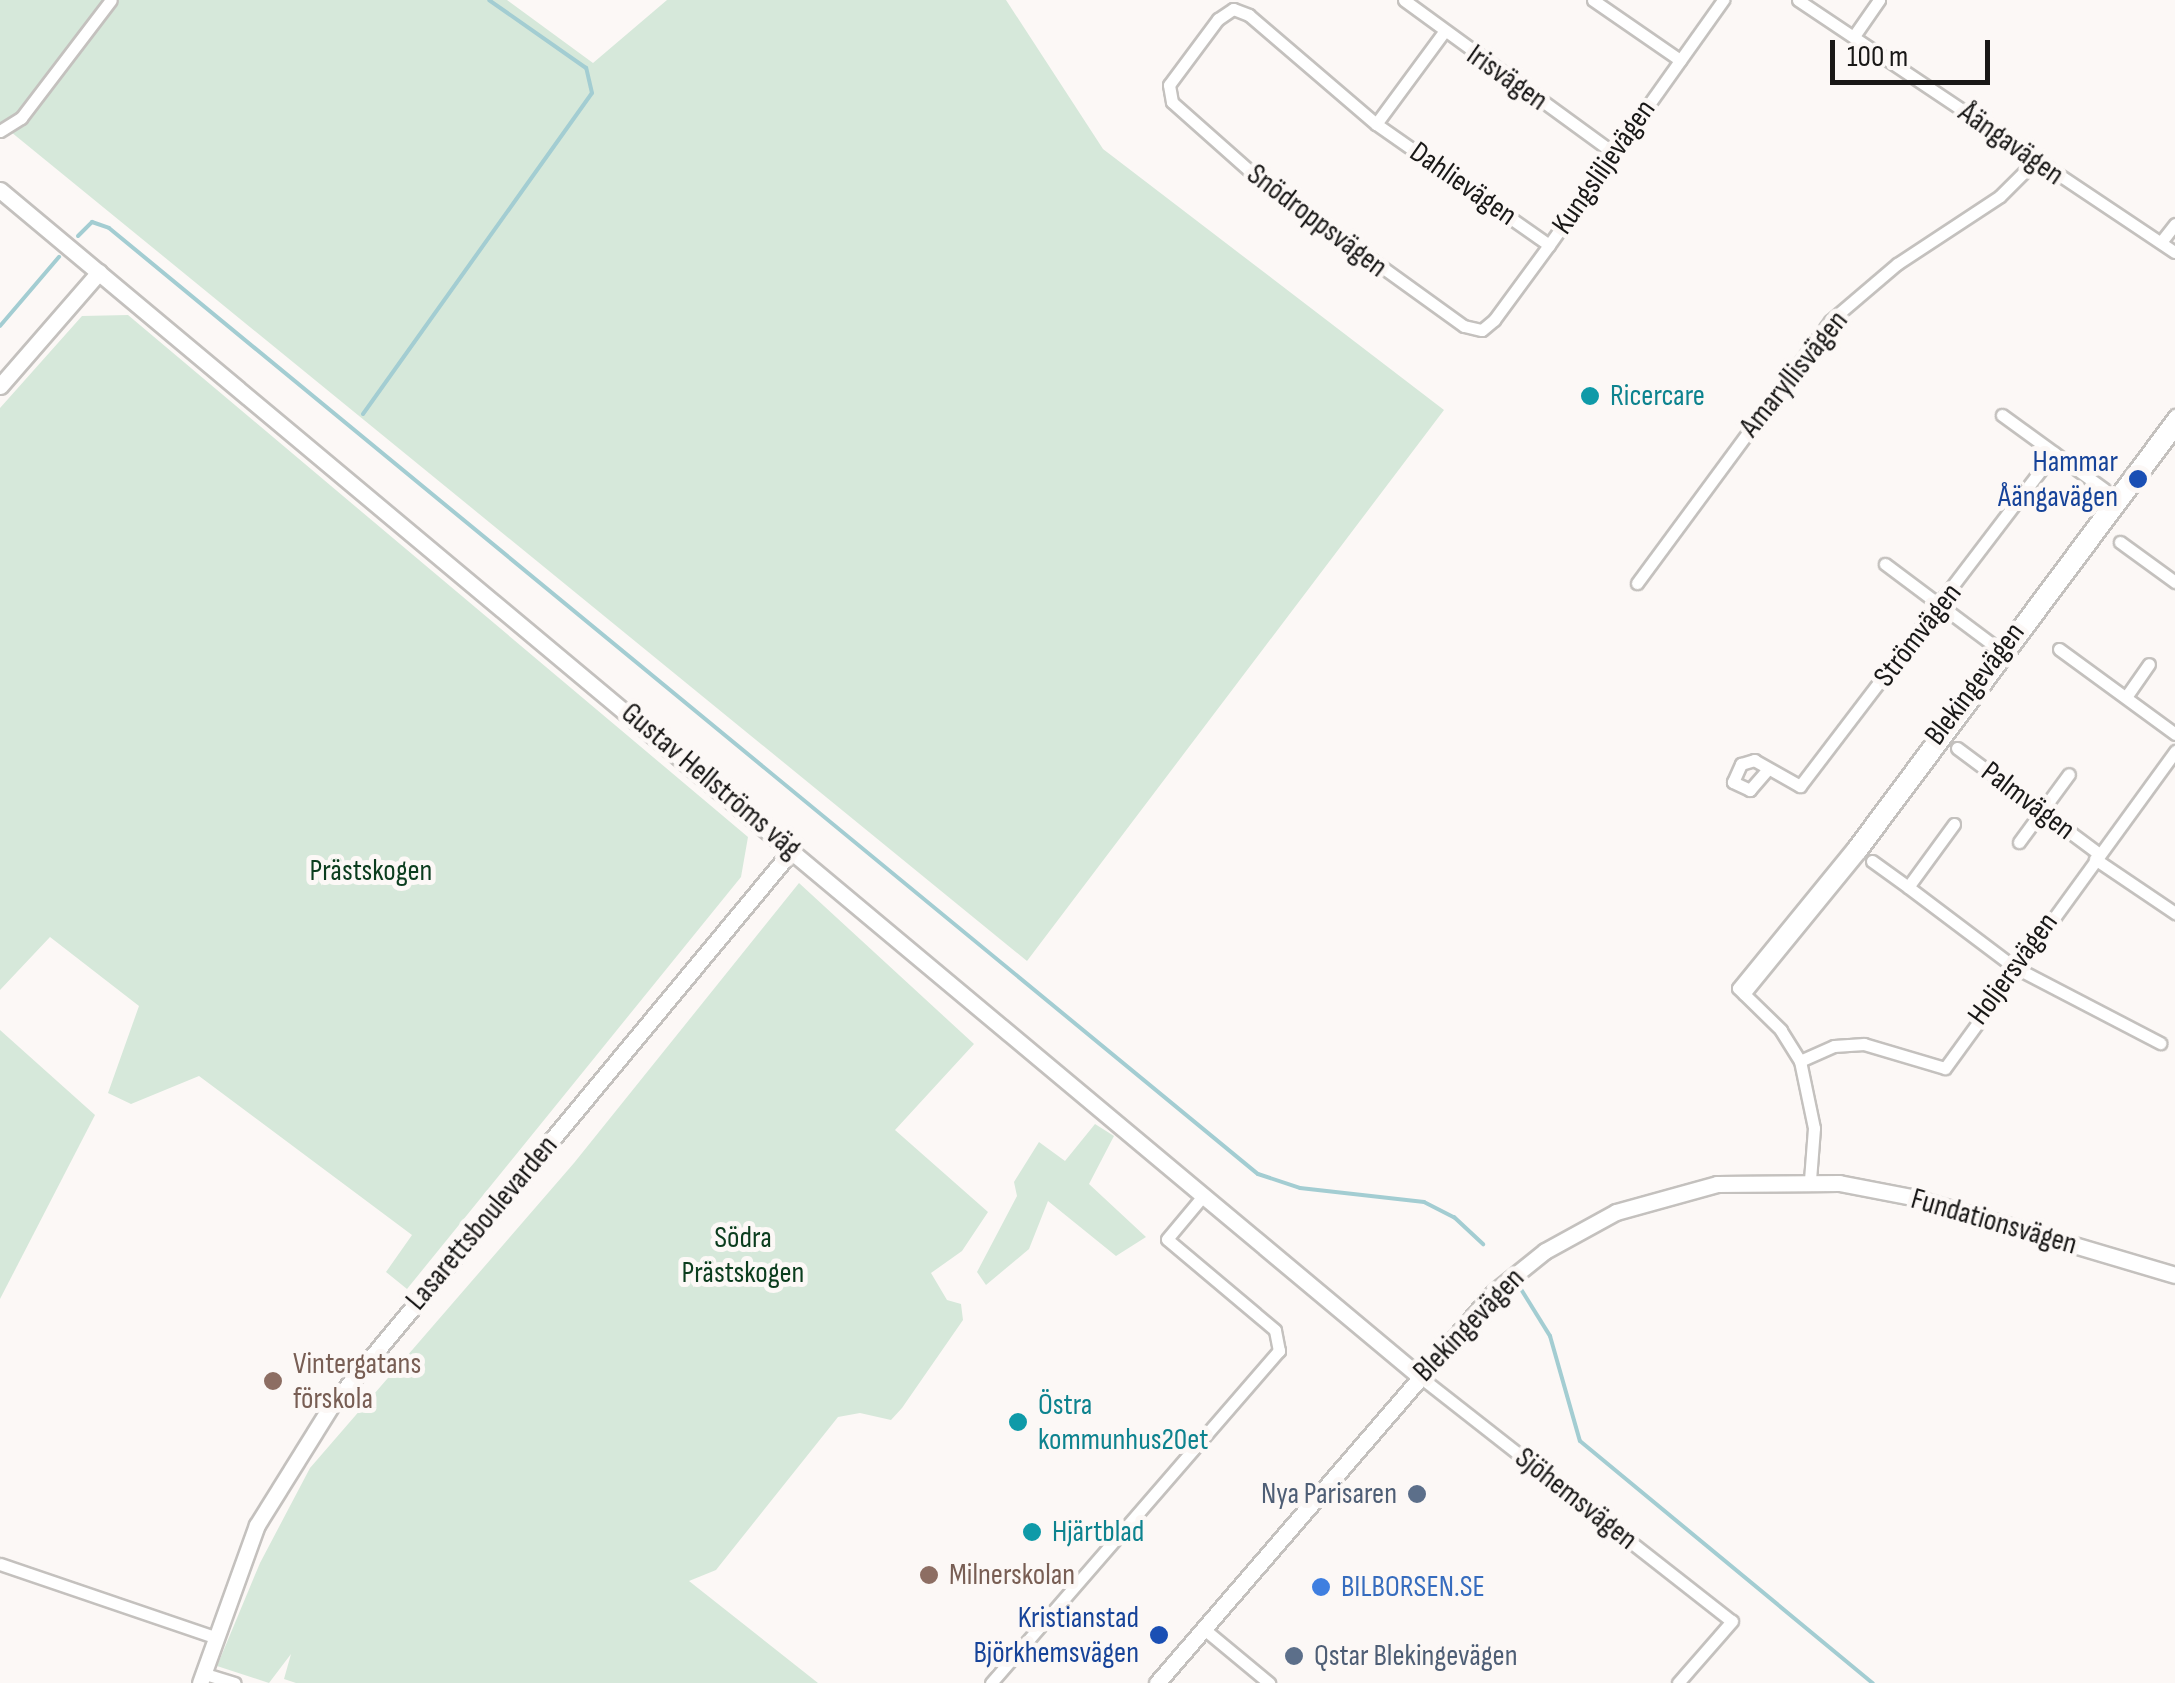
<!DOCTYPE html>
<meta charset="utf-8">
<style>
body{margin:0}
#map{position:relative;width:2175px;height:1683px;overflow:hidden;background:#fcf8f6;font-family:"Sofia Sans Condensed",sans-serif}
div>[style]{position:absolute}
.green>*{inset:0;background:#d6e8da}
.stream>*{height:4px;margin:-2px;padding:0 2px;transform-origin:2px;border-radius:2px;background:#a3cdd2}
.roads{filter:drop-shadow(2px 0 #c4c1be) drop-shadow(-2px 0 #c4c1be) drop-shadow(0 2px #c4c1be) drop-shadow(0 -2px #c4c1be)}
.street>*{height:11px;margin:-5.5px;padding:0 5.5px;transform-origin:5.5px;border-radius:5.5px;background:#fff}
.secondary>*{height:15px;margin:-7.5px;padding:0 7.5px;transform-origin:7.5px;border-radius:7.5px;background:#fff}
.dots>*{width:28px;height:28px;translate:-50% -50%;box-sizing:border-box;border:5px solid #fcf8f6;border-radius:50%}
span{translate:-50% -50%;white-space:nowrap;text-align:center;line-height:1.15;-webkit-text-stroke:10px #fcf8f6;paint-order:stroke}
.street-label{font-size:30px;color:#191817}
.culture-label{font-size:30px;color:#0d838f}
.left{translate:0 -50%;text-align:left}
.transit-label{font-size:30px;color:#164399}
.right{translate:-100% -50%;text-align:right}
.park-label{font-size:30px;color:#0b3d1e}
.education-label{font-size:30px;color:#785e54}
.service-label{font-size:30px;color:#4e5e75}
.shop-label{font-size:30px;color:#366cbe}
.scale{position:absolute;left:1830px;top:40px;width:160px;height:45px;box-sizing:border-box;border:5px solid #191817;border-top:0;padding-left:12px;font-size:30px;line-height:35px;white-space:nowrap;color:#191817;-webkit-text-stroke:8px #fcf8f6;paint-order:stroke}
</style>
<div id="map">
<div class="green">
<i style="clip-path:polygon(0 0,507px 0,593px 63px,667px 0,1006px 0,1103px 149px,1444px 410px,1027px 961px,0 123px)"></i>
<i style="clip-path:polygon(128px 315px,748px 837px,741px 877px,407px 1289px,386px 1272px,412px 1235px,199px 1076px,131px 1104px,108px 1093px,139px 1006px,50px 937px,0 990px,0 408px,82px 316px)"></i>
<i style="clip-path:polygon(799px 883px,974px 1044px,895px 1130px,988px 1212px,962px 1251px,931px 1273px,947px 1300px,961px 1304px,963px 1320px,902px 1408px,891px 1420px,860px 1413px,838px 1417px,716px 1570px,689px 1581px,818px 1683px,296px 1683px,284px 1679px,291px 1654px,269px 1683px,217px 1666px,260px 1563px,310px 1468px,574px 1163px)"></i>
<i style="clip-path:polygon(0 1030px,95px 1115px,0 1299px)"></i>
<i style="clip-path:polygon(1095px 1124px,1114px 1136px,1089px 1184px,1146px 1237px,1116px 1256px,1048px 1201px,1029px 1249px,986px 1285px,977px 1272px,1017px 1196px,1014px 1182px,1039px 1142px,1065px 1161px)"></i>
</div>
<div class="stream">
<i style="left:78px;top:236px;width:20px;rotate:-45deg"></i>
<i style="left:92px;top:222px;width:18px;rotate:19deg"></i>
<i style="left:109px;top:228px;width:1488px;rotate:39.47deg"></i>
<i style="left:1258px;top:1174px;width:44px;rotate:18.4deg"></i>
<i style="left:1300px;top:1188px;width:125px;rotate:6.4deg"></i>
<i style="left:1424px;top:1202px;width:34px;rotate:27deg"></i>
<i style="left:1454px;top:1217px;width:40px;rotate:43deg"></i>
<i style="left:0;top:326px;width:91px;rotate:-49.5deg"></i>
<i style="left:363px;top:414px;width:394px;rotate:-54.5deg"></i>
<i style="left:592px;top:93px;width:26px;rotate:-103deg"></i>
<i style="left:586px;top:68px;width:118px;rotate:-145deg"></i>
<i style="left:1519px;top:1286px;width:59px;rotate:58.2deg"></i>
<i style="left:1550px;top:1336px;width:109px;rotate:74.1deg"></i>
<i style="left:1580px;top:1441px;width:380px;rotate:39.6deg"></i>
</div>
<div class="roads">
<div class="street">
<i style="left:1404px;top:0;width:260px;rotate:36.1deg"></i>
<i style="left:1593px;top:0;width:106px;rotate:34.6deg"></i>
<i style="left:1798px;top:0;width:453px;rotate:33.8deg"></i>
<i style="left:1854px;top:36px;width:44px;rotate:-55.2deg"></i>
<i style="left:1376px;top:124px;width:113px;rotate:-53.6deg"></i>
<i style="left:0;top:131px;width:25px;rotate:-32deg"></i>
<i style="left:21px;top:118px;width:148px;rotate:-52.7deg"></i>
<i style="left:2161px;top:242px;width:23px;rotate:-52deg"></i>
<i style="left:1549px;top:245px;width:211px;rotate:-145deg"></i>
<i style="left:1376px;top:124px;width:167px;rotate:-139.4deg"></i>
<i style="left:1249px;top:15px;width:17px;rotate:-159deg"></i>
<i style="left:1233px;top:9px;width:18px;rotate:146deg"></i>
<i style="left:1218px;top:19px;width:82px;rotate:126.6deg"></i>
<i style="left:1169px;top:85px;width:17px;rotate:80deg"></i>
<i style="left:1172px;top:102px;width:108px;rotate:41.6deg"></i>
<i style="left:1253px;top:174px;width:260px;rotate:35.8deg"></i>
<i style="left:1464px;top:326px;width:18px;rotate:13deg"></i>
<i style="left:1482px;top:330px;width:16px;rotate:-40deg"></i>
<i style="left:1494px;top:320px;width:93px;rotate:-53.7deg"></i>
<i style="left:1549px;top:245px;width:301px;rotate:-54.6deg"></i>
<i style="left:2002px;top:415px;width:126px;rotate:36deg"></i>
<i style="left:2120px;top:542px;width:68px;rotate:36deg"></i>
<i style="left:1885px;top:564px;width:149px;rotate:36.8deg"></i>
<i style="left:1637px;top:583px;width:325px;rotate:-53.6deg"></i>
<i style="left:1830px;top:321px;width:88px;rotate:-40.4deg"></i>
<i style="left:1897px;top:264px;width:123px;rotate:-33.4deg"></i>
<i style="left:2000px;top:196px;width:48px;rotate:-45deg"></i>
<i style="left:2059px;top:649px;width:144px;rotate:36.2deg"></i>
<i style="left:2126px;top:697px;width:40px;rotate:-55.1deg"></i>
<i style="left:1957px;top:748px;width:177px;rotate:36.7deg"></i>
<i style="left:1768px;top:769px;width:28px;rotate:131deg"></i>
<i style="left:1750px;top:790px;width:19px;rotate:-155deg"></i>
<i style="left:1733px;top:782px;width:20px;rotate:-66deg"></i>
<i style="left:1741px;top:764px;width:14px;rotate:-17deg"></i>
<i style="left:1754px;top:760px;width:53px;rotate:29.5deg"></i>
<i style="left:1800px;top:786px;width:419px;rotate:-52.7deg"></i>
<i style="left:1954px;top:824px;width:78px;rotate:126.1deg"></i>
<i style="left:1908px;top:887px;width:133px;rotate:37deg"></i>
<i style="left:2014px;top:967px;width:165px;rotate:27.5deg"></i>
<i style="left:2019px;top:842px;width:84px;rotate:-53.7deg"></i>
<i style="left:2095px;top:859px;width:97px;rotate:34deg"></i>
<i style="left:1872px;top:861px;width:44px;rotate:35.8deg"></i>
<i style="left:1744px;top:994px;width:183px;rotate:-50.8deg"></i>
<i style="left:1860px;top:852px;width:527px;rotate:-53.26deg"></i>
<i style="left:1800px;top:1061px;width:37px;rotate:-24deg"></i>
<i style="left:1834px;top:1046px;width:30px;rotate:-4deg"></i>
<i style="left:1864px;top:1044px;width:84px;rotate:16.5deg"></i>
<i style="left:1945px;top:1068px;width:392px;rotate:-54deg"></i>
<i style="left:1810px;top:1180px;width:52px;rotate:-85.6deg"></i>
<i style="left:1814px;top:1128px;width:68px;rotate:-101.8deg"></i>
<i style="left:1800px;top:1061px;width:36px;rotate:-122deg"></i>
<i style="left:1781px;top:1030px;width:60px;rotate:-135.7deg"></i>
<i style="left:1738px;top:988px;width:182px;rotate:-50.8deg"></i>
<i style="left:1853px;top:847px;width:539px;rotate:-53.3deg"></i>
<i style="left:1419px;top:1376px;width:397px;rotate:38.1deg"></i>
<i style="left:1732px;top:1621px;width:82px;rotate:131.1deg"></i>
<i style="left:0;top:1564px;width:224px;rotate:18.8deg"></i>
<i style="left:1204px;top:1629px;width:85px;rotate:39.7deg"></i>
<i style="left:202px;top:1673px;width:34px;rotate:17deg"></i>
<i style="left:991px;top:1683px;width:440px;rotate:-49.1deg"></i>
<i style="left:1279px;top:1351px;width:21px;rotate:-101deg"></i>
<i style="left:1275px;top:1330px;width:141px;rotate:-139.9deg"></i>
<i style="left:1167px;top:1239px;width:56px;rotate:-50.1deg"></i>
</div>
<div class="secondary">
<i style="left:0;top:190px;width:1849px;rotate:39.89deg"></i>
<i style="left:0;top:386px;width:151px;rotate:-49deg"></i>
<i style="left:200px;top:1683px;width:168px;rotate:-70.2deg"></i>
<i style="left:257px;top:1525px;width:140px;rotate:-58.1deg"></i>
<i style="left:331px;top:1406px;width:724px;rotate:-50.33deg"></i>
<i style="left:1157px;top:1683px;width:516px;rotate:-49.24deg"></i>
<i style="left:1494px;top:1292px;width:65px;rotate:-38.8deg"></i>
<i style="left:1545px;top:1251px;width:81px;rotate:-28.8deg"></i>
<i style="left:1616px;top:1212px;width:105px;rotate:-15.5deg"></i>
<i style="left:1717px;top:1184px;width:122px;rotate:-0.5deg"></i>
<i style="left:1839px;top:1183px;width:74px;rotate:10.9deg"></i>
<i style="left:1912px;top:1197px;width:274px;rotate:16.5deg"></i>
</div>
</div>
<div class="dots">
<i style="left:1590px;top:396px;background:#0f9aa8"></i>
<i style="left:2138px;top:479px;background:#1a4fb4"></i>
<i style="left:273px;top:1381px;background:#8d6e63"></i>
<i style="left:1018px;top:1422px;background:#0f9aa8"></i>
<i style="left:1417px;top:1494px;background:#5c6f8a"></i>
<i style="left:1032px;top:1532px;background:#0f9aa8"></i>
<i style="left:929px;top:1575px;background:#8d6e63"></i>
<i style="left:1321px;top:1587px;background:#3f7fe0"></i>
<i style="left:1159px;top:1635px;background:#1a4fb4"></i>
<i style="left:1294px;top:1656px;background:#5c6f8a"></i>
</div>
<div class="street-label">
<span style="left:1507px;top:78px;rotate:35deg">Irisvägen</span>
<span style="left:2011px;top:144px;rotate:35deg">Åängavägen</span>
<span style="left:1604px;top:167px;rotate:-55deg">Kungsliljevägen</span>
<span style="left:1463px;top:184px;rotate:35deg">Dahlievägen</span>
<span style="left:1317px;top:221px;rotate:37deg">Snödroppsvägen</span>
<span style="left:1794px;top:374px;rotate:-51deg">Amaryllisvägen</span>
<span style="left:1918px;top:635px;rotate:-52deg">Strömvägen</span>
<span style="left:1975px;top:684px;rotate:-53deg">Blekingevägen</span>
<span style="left:711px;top:781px;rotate:40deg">Gustav Hellströms väg</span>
<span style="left:2028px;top:801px;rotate:37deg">Palmvägen</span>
<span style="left:2013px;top:969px;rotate:-54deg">Holjersvägen</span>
<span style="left:1994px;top:1222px;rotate:16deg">Fundationsvägen</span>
<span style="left:482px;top:1223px;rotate:-50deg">Lasarettsboulevarden</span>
<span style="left:1469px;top:1325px;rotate:-46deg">Blekingevägen</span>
<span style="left:1576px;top:1499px;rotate:38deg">Sjöhemsvägen</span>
</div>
<div class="culture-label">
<span class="left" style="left:1610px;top:396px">Ricercare</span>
<span class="left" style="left:1038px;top:1422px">Östra<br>kommunhus20et</span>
<span class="left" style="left:1052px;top:1532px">Hjärtblad</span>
</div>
<div class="transit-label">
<span class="right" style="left:2118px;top:479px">Hammar<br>Åängavägen</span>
<span class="right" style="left:1139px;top:1635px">Kristianstad<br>Björkhemsvägen</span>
</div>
<div class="park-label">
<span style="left:371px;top:871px">Prästskogen</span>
<span style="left:743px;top:1255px">Södra<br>Prästskogen</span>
</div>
<div class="education-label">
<span class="left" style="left:293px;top:1381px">Vintergatans<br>förskola</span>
<span class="left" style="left:949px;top:1575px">Milnerskolan</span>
</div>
<div class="service-label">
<span class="right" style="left:1397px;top:1494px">Nya Parisaren</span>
<span class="left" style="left:1314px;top:1656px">Qstar Blekingevägen</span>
</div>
<div class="shop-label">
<span class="left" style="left:1341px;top:1587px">BILBORSEN.SE</span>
</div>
<div class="scale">100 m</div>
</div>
